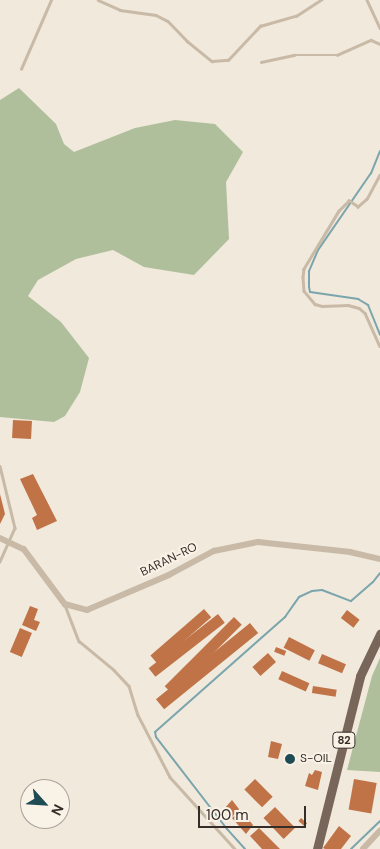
<!DOCTYPE html>
<style>
body{margin:0}
#map{position:relative;width:380px;height:849px;overflow:hidden;background:#f1e9db;font-family:"DM Sans",sans-serif}
div>[style]{position:absolute}
.green>*{inset:0;background:#afbf9c}
.stream>*{height:2px;margin:-1px;padding:0 1px;transform-origin:1px;border-radius:1px;background:#7ba5ad}
.building>*{inset:0;background:#c17348;transform-origin:0 0}
.lane>*{height:2.5px;margin:-1.25px;padding:0 1.25px;transform-origin:1.25px;border-radius:1.25px;background:#c8baa7}
.street>*{height:5.5px;margin:-2.75px;padding:0 2.75px;transform-origin:2.75px;border-radius:2.75px;background:#c8baa7}
.primary>*{height:9px;margin:-4.5px;padding:0 4.5px;transform-origin:4.5px;border-radius:4.5px;background:#776659}
.dots>*{width:14px;height:14px;translate:-50% -50%;box-sizing:border-box;border:2px solid #f9f2e7;border-radius:50%}
span{translate:-50% -50%;white-space:nowrap;text-align:center;line-height:1.15;-webkit-text-stroke:4px #f9f2e7;paint-order:stroke}
.shield-label span{padding:1px 4px;background:#f9f2e7;border:1px solid;border-radius:4px;-webkit-text-stroke-width:0}
.shield-label{font-size:11px;color:#352d28;font-weight:700}
.street-label{font-size:12px;color:#352d28}
.poi-label{font-size:12px;color:#352d28}
.left{translate:0 -50%;text-align:left}
.north{position:absolute;left:20px;top:779px;width:50px;height:50px;box-sizing:border-box;background:#f9f2e7;border:1px solid #aba39b;border-radius:50%;rotate:116deg;font-size:14px;font-weight:700;line-height:20px;text-align:center;color:#352d28}
.north::after{content:'';display:block;margin:auto;width:18px;height:22px;background:#1f4b55;clip-path:polygon(50% 0,100% 100%,50% 72%,0 100%)}
.scale{position:absolute;left:198px;top:806px;width:108px;height:22px;box-sizing:border-box;border:2px solid #352d28;border-top:0;padding-left:6px;font-size:15px;line-height:18px;white-space:nowrap;color:#352d28;-webkit-text-stroke:4px #f9f2e7;paint-order:stroke}
</style>
<div id="map">
<div class="green">
<i style="clip-path:polygon(19px 88px,56px 124px,64px 144px,74px 152px,135px 128px,175px 120px,215px 124px,243px 152px,226px 182px,229px 239px,194px 275px,144px 267px,113px 250px,76px 259px,38px 280px,28px 296px,61px 322px,89px 358px,80px 392px,65px 416px,54px 422px,0 417px,0 100px)"></i>
<i style="clip-path:polygon(380px 658px,380px 772px,347px 770px,372px 676px)"></i>
</div>
<div class="stream">
<i style="left:380px;top:151px;width:24px;rotate:112deg"></i>
<i style="left:371px;top:173px;width:93px;rotate:124.5deg"></i>
<i style="left:318px;top:250px;width:23px;rotate:113deg"></i>
<i style="left:309px;top:271px;width:16px;rotate:90deg"></i>
<i style="left:309px;top:287px;width:5px;rotate:79deg"></i>
<i style="left:310px;top:292px;width:49px;rotate:8.3deg"></i>
<i style="left:358px;top:299px;width:12px;rotate:31deg"></i>
<i style="left:368px;top:305px;width:32px;rotate:68deg"></i>
<i style="left:245px;top:849px;width:27px;rotate:-132deg"></i>
<i style="left:227px;top:829px;width:116px;rotate:-127.7deg"></i>
<i style="left:156px;top:737px;width:5px;rotate:-101deg"></i>
<i style="left:155px;top:732px;width:174px;rotate:-41.5deg"></i>
<i style="left:285px;top:617px;width:24px;rotate:-55deg"></i>
<i style="left:299px;top:597px;width:14px;rotate:-25deg"></i>
<i style="left:312px;top:591px;width:10px;rotate:-6deg"></i>
<i style="left:322px;top:590px;width:31px;rotate:21deg"></i>
<i style="left:351px;top:601px;width:29px;rotate:-41deg"></i>
<i style="left:373px;top:582px;width:11px;rotate:-52deg"></i>
<i style="left:351px;top:849px;width:40px;rotate:-44deg"></i>
</div>
<div class="building">
<i style="left:13px;top:420px;width:19px;height:18px;rotate:3deg"></i>
<i style="clip-path:polygon(33px 474px,57px 521px,37px 530px,32px 518px,37px 515px,20px 479px)"></i>
<i style="clip-path:polygon(0 494px,5px 514px,0 524px)"></i>
<i style="clip-path:polygon(30px 606px,38px 609px,34px 620px,40px 622px,36px 631px,22px 625px)"></i>
<i style="left:204px;top:609px;width:11px;height:71px;rotate:49deg"></i>
<i style="left:347px;top:610px;width:16px;height:10px;rotate:38deg"></i>
<i style="left:218px;top:614px;width:11px;height:88px;rotate:52deg"></i>
<i style="left:234px;top:617px;width:11px;height:98px;rotate:45deg"></i>
<i style="left:250px;top:623px;width:13px;height:121px;rotate:51deg"></i>
<i style="left:20px;top:628px;width:13px;height:26px;rotate:23deg"></i>
<i style="left:289px;top:637px;width:29px;height:12px;rotate:27deg"></i>
<i style="left:276px;top:647px;width:11px;height:5px;rotate:22deg"></i>
<i style="left:268px;top:653px;width:12px;height:21px;rotate:48deg"></i>
<i style="left:322px;top:654px;width:26px;height:10px;rotate:23deg"></i>
<i style="left:282px;top:671px;width:30px;height:9px;rotate:24deg"></i>
<i style="left:313px;top:686px;width:24px;height:7px;rotate:9deg"></i>
<i style="clip-path:polygon(271px 741px,282px 744px,278px 759px,268px 757px)"></i>
<i style="clip-path:polygon(315px 770px,322px 772px,318px 790px,305px 786px,309px 773px,312px 775px)"></i>
<i style="left:255px;top:779px;width:25px;height:15px;rotate:45deg"></i>
<i style="left:354px;top:779px;width:23px;height:31px;rotate:10deg"></i>
<i style="clip-path:polygon(232px 800px,239px 809px,232px 817px,224px 809px)"></i>
<i style="left:275px;top:807px;width:29px;height:16px;rotate:46deg"></i>
<i style="clip-path:polygon(241px 810px,253px 825px,246px 834px,232px 818px)"></i>
<i style="left:301px;top:818px;width:8px;height:4px;rotate:40deg"></i>
<i style="clip-path:polygon(339px 826px,351px 836px,341px 849px,325px 849px,323px 848px)"></i>
<i style="clip-path:polygon(259px 828px,280px 849px,262px 849px,250px 836px)"></i>
</div>
<div class="lane">
<i style="left:98px;top:0;width:24px;rotate:24deg"></i>
<i style="left:120px;top:10px;width:36px;rotate:8deg"></i>
<i style="left:156px;top:15px;width:13px;rotate:27deg"></i>
<i style="left:168px;top:21px;width:28px;rotate:46deg"></i>
<i style="left:187px;top:41px;width:32px;rotate:39deg"></i>
<i style="left:212px;top:61px;width:16px;rotate:-4deg"></i>
<i style="left:228px;top:60px;width:47px;rotate:-46.7deg"></i>
<i style="left:260px;top:26px;width:37px;rotate:-16deg"></i>
<i style="left:296px;top:16px;width:30px;rotate:-33deg"></i>
<i style="left:367px;top:0;width:31px;rotate:65deg"></i>
<i style="left:261px;top:62px;width:34px;rotate:-12deg"></i>
<i style="left:294px;top:55px;width:43px"></i>
<i style="left:337px;top:55px;width:37px;rotate:-24deg"></i>
<i style="left:371px;top:40px;width:10px;rotate:24deg"></i>
<i style="left:21px;top:69px;width:75px;rotate:-66.5deg"></i>
<i style="left:380px;top:175px;width:27px;rotate:118deg"></i>
<i style="left:367px;top:199px;width:12px;rotate:138deg"></i>
<i style="left:358px;top:207px;width:11px;rotate:-146deg"></i>
<i style="left:349px;top:201px;width:14px;rotate:135deg"></i>
<i style="left:339px;top:211px;width:68px;rotate:121.1deg"></i>
<i style="left:304px;top:269px;width:8px;rotate:97deg"></i>
<i style="left:303px;top:277px;width:14px;rotate:86deg"></i>
<i style="left:304px;top:291px;width:17px;rotate:50deg"></i>
<i style="left:315px;top:304px;width:7px;rotate:16deg"></i>
<i style="left:322px;top:306px;width:26px;rotate:-2deg"></i>
<i style="left:348px;top:305px;width:11px;rotate:15deg"></i>
<i style="left:359px;top:308px;width:8px;rotate:40deg"></i>
<i style="left:365px;top:313px;width:36px;rotate:66deg"></i>
<i style="left:0;top:466px;width:64px;rotate:76.4deg"></i>
<i style="left:15px;top:528px;width:37px;rotate:114deg"></i>
<i style="left:65px;top:605px;width:39px;rotate:69deg"></i>
<i style="left:79px;top:641px;width:45px;rotate:39.6deg"></i>
<i style="left:114px;top:670px;width:22px;rotate:47deg"></i>
<i style="left:129px;top:686px;width:30px;rotate:73deg"></i>
<i style="left:138px;top:715px;width:70px;rotate:62.7deg"></i>
<i style="left:170px;top:777px;width:97px;rotate:47.9deg"></i>
</div>
<div class="street">
<i style="left:0;top:538px;width:26px;rotate:25deg"></i>
<i style="left:24px;top:549px;width:69px;rotate:53.3deg"></i>
<i style="left:65px;top:604px;width:23px;rotate:15deg"></i>
<i style="left:87px;top:610px;width:89px;rotate:-23.1deg"></i>
<i style="left:169px;top:575px;width:51px;rotate:-28.1deg"></i>
<i style="left:214px;top:551px;width:45px;rotate:-11.6deg"></i>
<i style="left:258px;top:542px;width:93px;rotate:6.2deg"></i>
<i style="left:350px;top:552px;width:31px;rotate:13deg"></i>
<i style="left:363px;top:849px;width:25px;rotate:-47deg"></i>
</div>
<div class="primary">
<i style="left:317px;top:849px;width:178px;rotate:-76deg"></i>
<i style="left:360px;top:676px;width:47px;rotate:-64.5deg"></i>
</div>
<div class="dots">
<i style="left:290px;top:759px;background:#1f4b55"></i>
</div>
<div class="shield-label">
<span style="left:344px;top:740px">82</span>
</div>
<div class="street-label">
<span style="left:169px;top:560px;rotate:-26deg">BARAN-RO</span>
</div>
<div class="poi-label">
<span class="left" style="left:300px;top:759px">S-OIL</span>
</div>
<div class="north">N</div>
<div class="scale">100 m</div>
</div>
